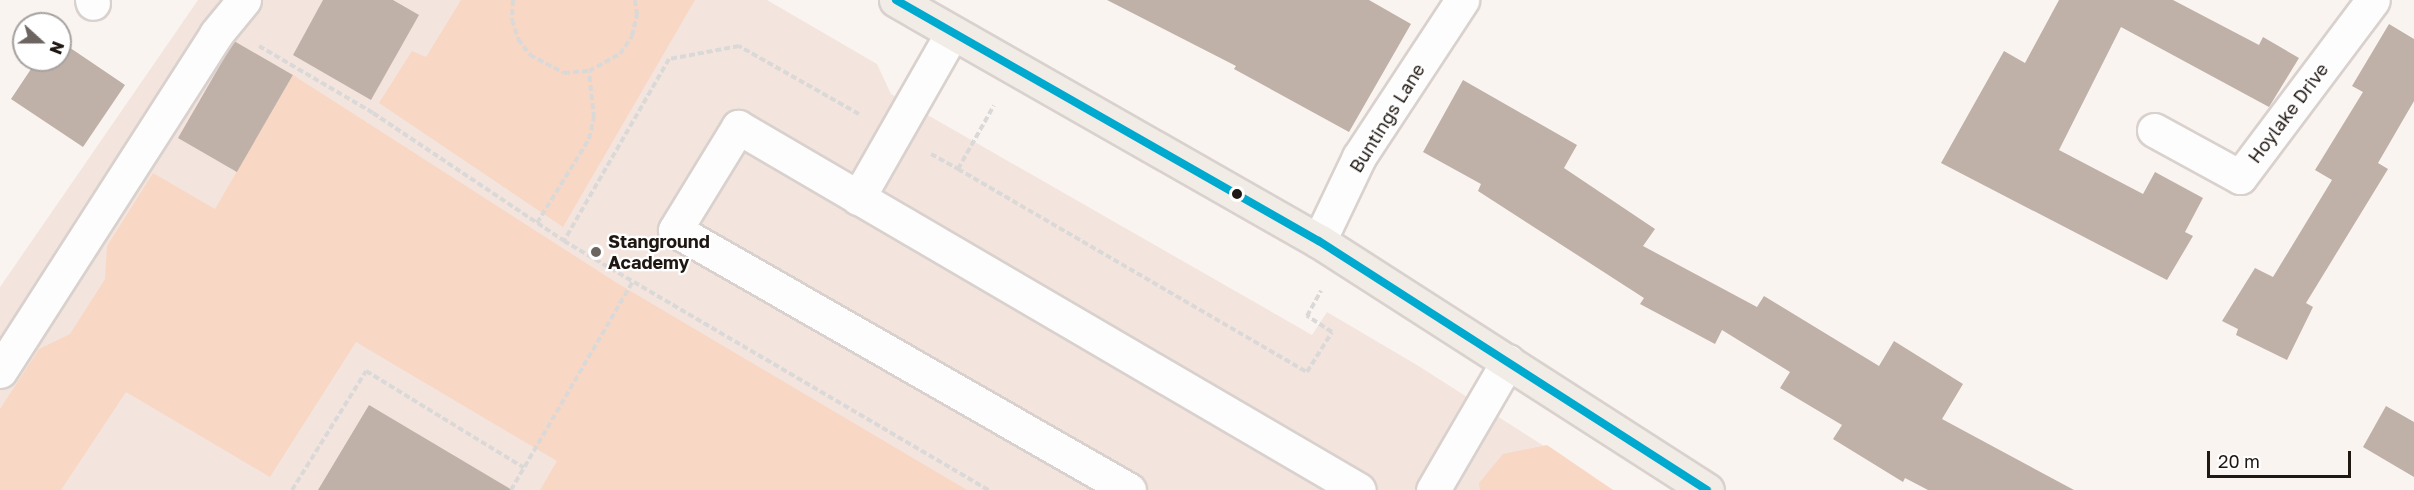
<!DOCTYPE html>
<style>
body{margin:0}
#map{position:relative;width:2414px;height:490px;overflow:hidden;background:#faf4f1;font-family:"Golos Text",sans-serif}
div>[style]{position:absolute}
.built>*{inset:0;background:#f3e5de}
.green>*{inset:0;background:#f8d7c4}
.building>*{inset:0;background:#bfb0a8;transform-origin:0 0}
.path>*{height:4px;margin-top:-2px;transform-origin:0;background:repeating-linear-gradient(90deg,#dbd9d8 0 6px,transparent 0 9px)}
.roads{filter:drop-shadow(2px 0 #d9d1cd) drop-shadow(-2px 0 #d9d1cd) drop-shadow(0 2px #d9d1cd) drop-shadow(0 -2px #d9d1cd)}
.minor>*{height:33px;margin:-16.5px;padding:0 16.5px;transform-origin:16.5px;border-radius:16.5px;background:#fefdfd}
.major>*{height:33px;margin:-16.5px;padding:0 16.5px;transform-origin:16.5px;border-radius:16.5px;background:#f2ece7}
.bus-1>*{height:8px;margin:-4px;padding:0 4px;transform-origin:4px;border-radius:4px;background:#00a9ce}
.dots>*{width:16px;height:16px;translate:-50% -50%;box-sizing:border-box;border:3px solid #fff;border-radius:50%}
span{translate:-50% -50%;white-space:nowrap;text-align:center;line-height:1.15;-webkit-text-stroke:4.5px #fff;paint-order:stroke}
.street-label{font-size:18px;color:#1f1712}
.poi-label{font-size:18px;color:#1f1712;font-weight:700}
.left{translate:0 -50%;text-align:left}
.north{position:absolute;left:12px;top:12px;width:60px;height:60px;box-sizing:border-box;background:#fff;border:2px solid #a5a2a0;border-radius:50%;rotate:111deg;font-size:16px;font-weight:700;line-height:24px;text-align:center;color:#1f1712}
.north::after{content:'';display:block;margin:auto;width:21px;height:27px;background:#6c6460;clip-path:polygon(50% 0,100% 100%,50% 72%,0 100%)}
.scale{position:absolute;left:2207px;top:451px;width:144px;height:27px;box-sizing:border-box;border:3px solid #1f1712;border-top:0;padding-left:8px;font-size:18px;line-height:21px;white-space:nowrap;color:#1f1712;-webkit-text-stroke:4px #fff;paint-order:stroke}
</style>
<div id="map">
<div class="built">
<i style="clip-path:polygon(198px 0,767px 0,877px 64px,891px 94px,1312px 335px,1327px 312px,1417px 365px,1613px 490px,0 490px,0 287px)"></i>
</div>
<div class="green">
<i style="clip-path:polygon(461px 0,695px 0,563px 227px,379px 103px,412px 51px,426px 57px)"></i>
<i style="clip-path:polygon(293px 75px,617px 283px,967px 490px,540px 490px,557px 461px,356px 342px,270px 477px,126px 392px,61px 490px,0 490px,0 409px,39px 349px,70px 334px,105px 279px,107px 246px,153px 173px,215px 209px)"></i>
<i style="clip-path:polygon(1547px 445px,1613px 490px,1480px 490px,1479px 483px,1503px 454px)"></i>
</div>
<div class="building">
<i style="clip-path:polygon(323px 0,393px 0,419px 15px,371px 100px,293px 55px)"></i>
<i style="clip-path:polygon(1107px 0,1369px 0,1411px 24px,1349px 132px,1234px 69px,1236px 66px)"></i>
<i style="clip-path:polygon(2059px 0,2173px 0,2259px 45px,2263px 37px,2299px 58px,2269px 107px,2121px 27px,2059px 150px,2143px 194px,2155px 172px,2203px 198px,2185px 232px,2193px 236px,2167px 280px,1941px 163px,2004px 51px,2025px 63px)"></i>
<i style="clip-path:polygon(2389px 24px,2414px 39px,2414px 101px,2378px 163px,2388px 169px,2306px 303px,2313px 307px,2287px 360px,2236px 335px,2238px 329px,2222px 321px,2255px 268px,2273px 277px,2332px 180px,2315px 170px,2363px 92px,2352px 86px)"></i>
<i style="clip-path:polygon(60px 41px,125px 85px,83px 147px,11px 99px,37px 60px,60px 60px)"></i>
<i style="left:234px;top:41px;width:68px;height:112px;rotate:30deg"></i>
<i style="clip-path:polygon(1463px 80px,1577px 145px,1564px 168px,1655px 229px,1643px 246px,1757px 307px,1764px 296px,1879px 366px,1894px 341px,1963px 384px,1942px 419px,2074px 490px,1928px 490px,1905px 478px,1903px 482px,1833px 439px,1842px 425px,1780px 388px,1790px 372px,1722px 330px,1715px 344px,1640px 304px,1644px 298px,1478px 191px,1481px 184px,1423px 152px)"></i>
<i style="clip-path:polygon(369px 405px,512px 490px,318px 490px)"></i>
<i style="clip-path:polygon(2386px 406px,2414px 422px,2414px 477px,2363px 447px)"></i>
</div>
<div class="path">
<i style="left:513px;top:0;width:20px;rotate:93deg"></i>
<i style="left:512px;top:20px;width:20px;rotate:72deg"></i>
<i style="left:518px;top:39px;width:20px;rotate:53deg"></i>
<i style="left:530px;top:55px;width:38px;rotate:28deg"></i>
<i style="left:564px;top:73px;width:25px;rotate:-5deg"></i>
<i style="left:589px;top:71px;width:35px;rotate:-29deg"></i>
<i style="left:620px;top:54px;width:22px;rotate:-56deg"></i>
<i style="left:632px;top:36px;width:22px;rotate:-77deg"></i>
<i style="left:637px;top:15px;width:15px;rotate:-98deg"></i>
<i style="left:259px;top:46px;width:132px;rotate:30.4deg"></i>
<i style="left:373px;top:113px;width:230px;rotate:33.8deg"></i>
<i style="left:859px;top:114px;width:138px;rotate:-150.5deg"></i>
<i style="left:739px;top:46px;width:71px;rotate:169.5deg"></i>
<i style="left:669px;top:59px;width:210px;rotate:120deg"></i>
<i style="left:564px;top:241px;width:493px;rotate:30.4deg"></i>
<i style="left:931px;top:154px;width:31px;rotate:29deg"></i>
<i style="left:958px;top:169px;width:73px;rotate:-60.6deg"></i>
<i style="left:958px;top:169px;width:404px;rotate:30.2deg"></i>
<i style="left:1307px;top:372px;width:47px;rotate:-58deg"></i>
<i style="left:1332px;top:332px;width:30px;rotate:-147deg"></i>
<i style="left:1307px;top:316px;width:29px;rotate:-61deg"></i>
<i style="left:537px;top:223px;width:99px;rotate:-58.2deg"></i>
<i style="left:589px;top:139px;width:22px;rotate:-77deg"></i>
<i style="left:594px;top:118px;width:46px;rotate:-96.2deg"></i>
<i style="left:292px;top:490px;width:140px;rotate:-58.1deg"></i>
<i style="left:366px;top:371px;width:185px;rotate:31.5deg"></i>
<i style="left:511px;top:490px;width:242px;rotate:-59.7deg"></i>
</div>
<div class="roads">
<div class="minor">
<i style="left:92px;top:0;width:3px;rotate:72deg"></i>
<i style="left:2154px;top:130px;width:98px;rotate:28.7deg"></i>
<i style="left:2240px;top:177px;width:221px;rotate:-53.1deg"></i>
<i style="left:858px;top:198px;width:190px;rotate:-60.3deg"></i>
<i style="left:1319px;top:241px;width:93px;rotate:-64.5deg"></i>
<i style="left:1359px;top:157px;width:188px;rotate:-56.7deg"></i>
<i style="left:0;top:371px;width:400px;rotate:-57.3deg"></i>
<i style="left:216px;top:34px;width:44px;rotate:-50.5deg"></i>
<i style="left:1129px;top:490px;width:523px;rotate:-150.2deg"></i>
<i style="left:675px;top:230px;width:121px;rotate:-58.5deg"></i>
<i style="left:738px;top:127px;width:719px;rotate:30.31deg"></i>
<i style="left:1433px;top:490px;width:149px;rotate:-59.8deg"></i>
</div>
<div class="major">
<i style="left:896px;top:0;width:487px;rotate:29.7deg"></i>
<i style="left:1319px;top:241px;width:461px;rotate:32.7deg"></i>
</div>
</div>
<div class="bus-1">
<i style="left:896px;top:0;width:487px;rotate:29.7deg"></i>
<i style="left:1319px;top:241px;width:461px;rotate:32.7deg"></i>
</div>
<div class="dots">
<i style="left:1237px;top:194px;background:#1f1712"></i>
<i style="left:596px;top:252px;background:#6c6460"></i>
</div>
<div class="street-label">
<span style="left:2288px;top:113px;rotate:-53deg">Hoylake Drive</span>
<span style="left:1387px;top:118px;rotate:-58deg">Buntings Lane</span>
</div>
<div class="poi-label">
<span class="left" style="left:608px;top:252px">Stanground<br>Academy</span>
</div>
<div class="north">N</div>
<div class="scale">20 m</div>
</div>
